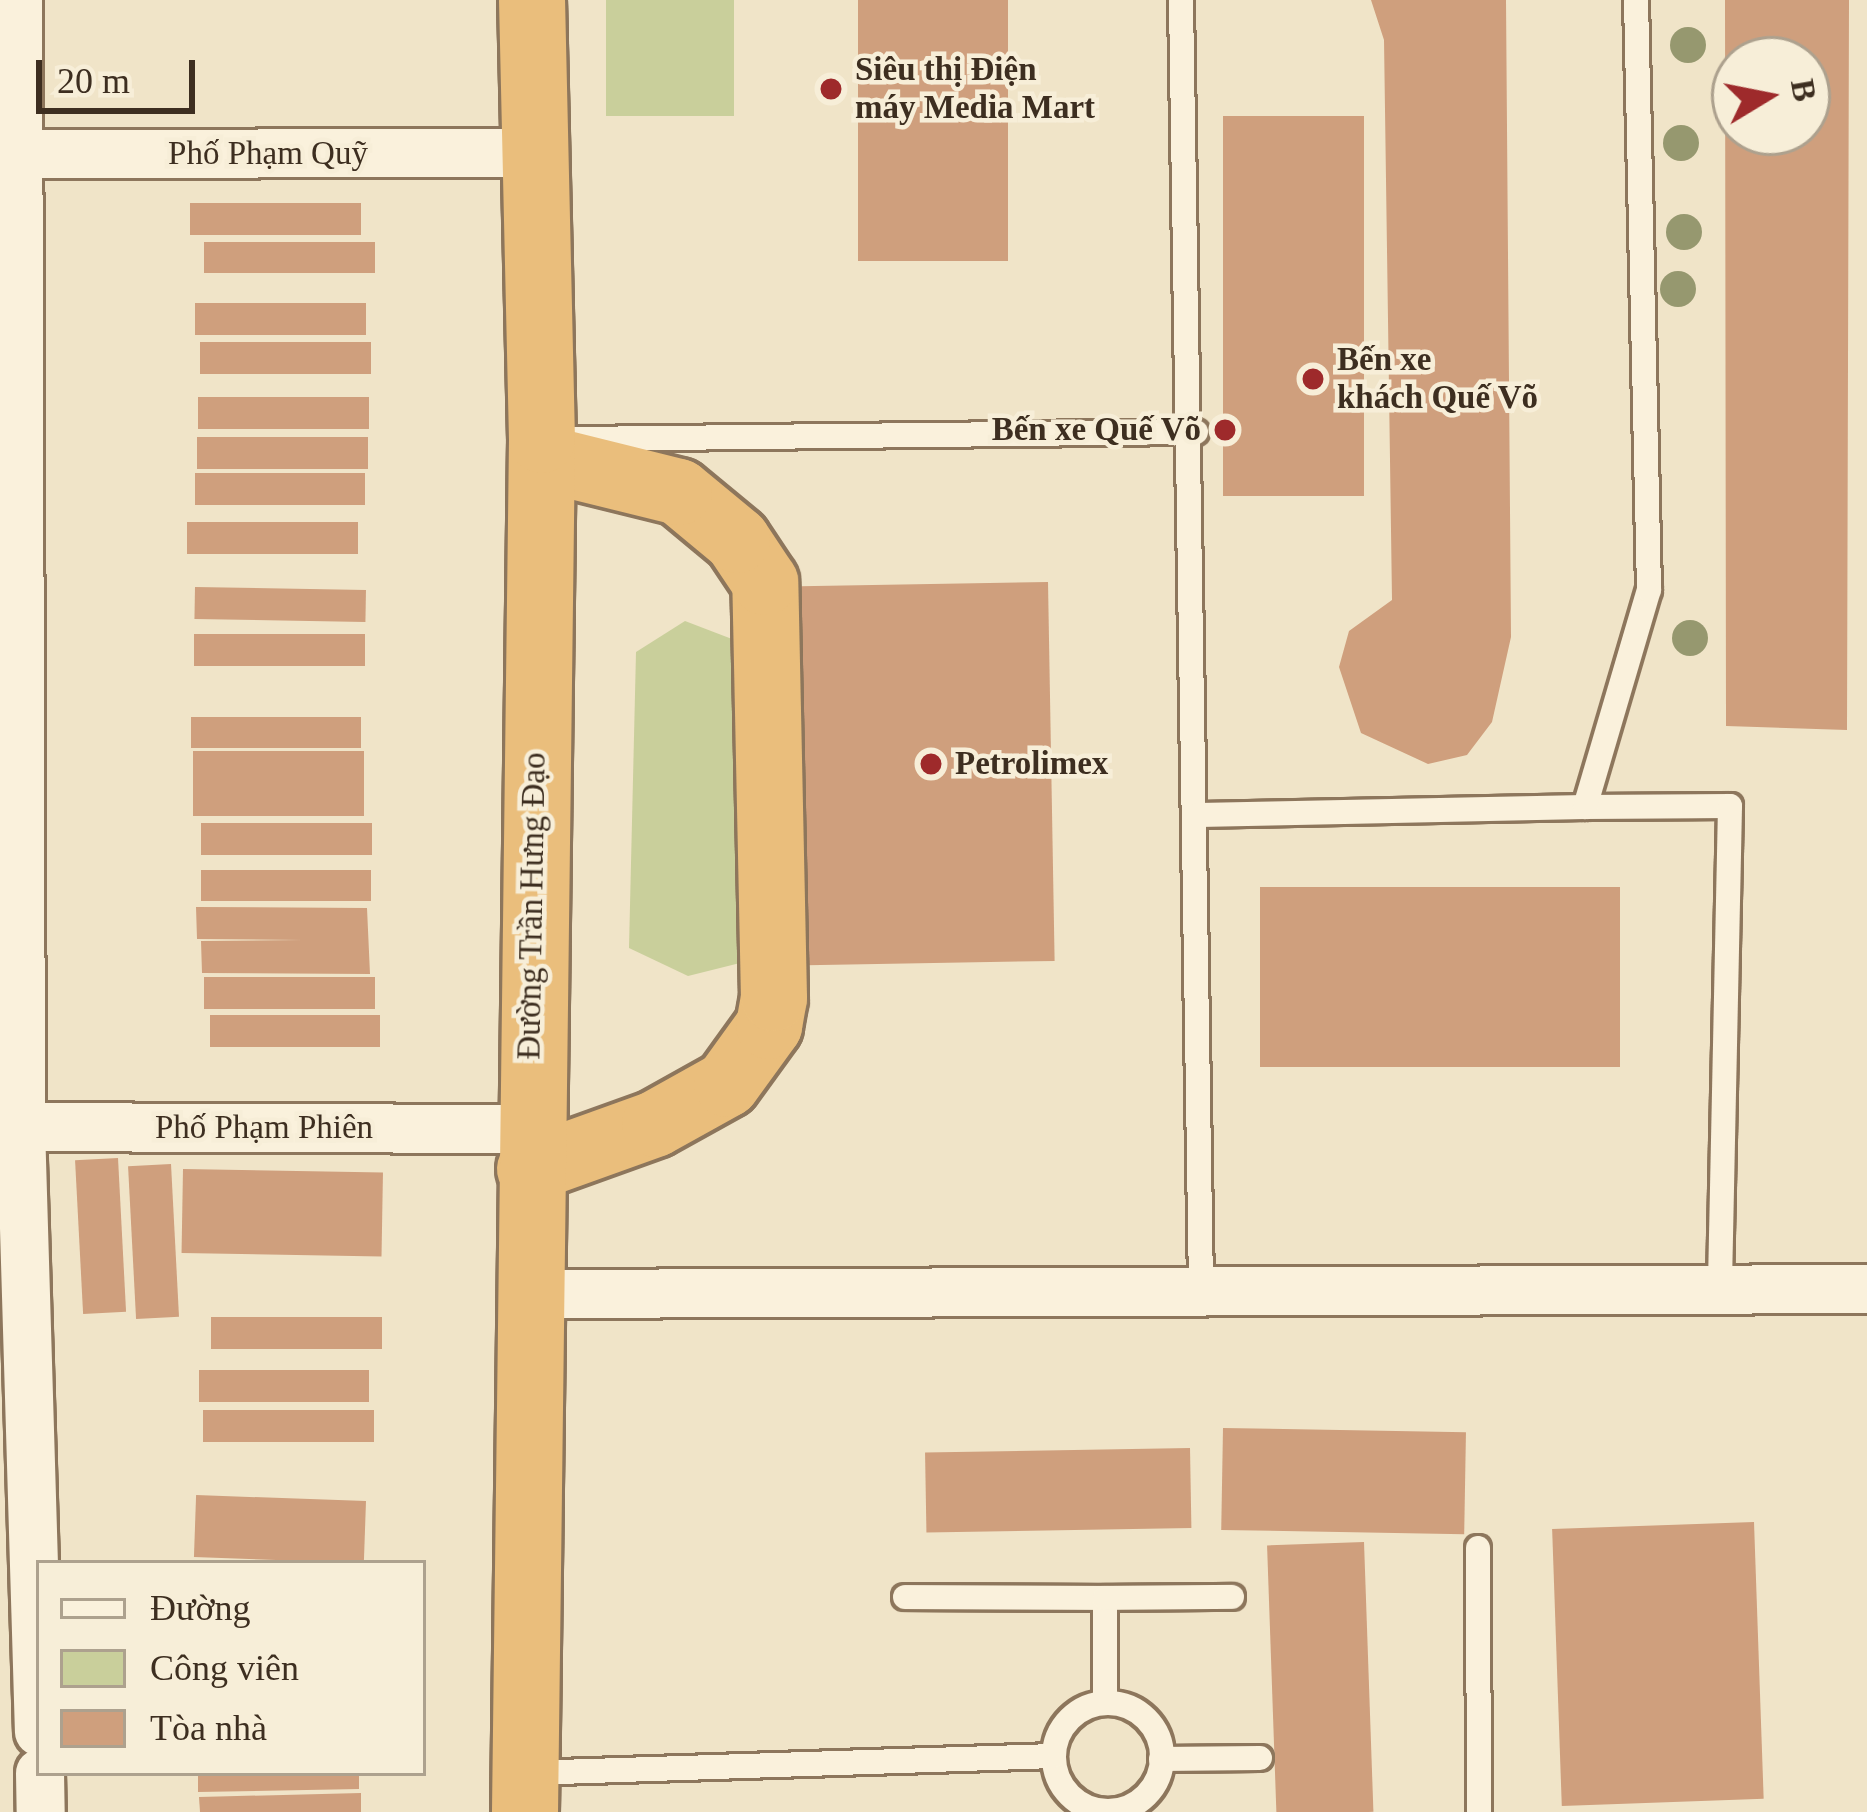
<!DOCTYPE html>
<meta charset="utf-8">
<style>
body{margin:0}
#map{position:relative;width:1867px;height:1812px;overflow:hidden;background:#f0e4c8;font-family:"Times New Roman",serif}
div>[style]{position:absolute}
.green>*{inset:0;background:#c9cf9b;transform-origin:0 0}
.building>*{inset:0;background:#cf9f7d;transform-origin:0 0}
.roads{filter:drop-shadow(3px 0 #8d765c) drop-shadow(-3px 0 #8d765c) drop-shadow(0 3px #8d765c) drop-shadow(0 -3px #8d765c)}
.service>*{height:24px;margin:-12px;padding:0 12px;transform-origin:12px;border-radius:12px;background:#faf1dc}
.service>.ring{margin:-12px;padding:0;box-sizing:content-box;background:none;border:24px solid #faf1dc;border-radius:50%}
.minor>*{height:48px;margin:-24px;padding:0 24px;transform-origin:24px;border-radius:24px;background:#faf1dc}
.trunk>*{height:66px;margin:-33px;padding:0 33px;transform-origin:33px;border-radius:33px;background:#eabe7c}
.trees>*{width:36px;height:36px;margin:-18px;border-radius:50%;background:#96986f}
.dots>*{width:33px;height:33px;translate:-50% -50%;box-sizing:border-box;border:6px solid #f7eed8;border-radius:50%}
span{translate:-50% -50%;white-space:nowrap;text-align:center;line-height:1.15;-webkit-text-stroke:9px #f7eed8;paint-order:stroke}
.poi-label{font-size:33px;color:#3d2e20;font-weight:700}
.left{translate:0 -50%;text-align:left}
.right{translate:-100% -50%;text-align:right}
.street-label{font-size:33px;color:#3d2e20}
.legend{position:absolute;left:36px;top:1560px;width:390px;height:216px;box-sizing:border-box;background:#f7eed8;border:3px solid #ada18e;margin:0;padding:15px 21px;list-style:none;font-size:36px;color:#3d2e20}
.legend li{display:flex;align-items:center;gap:24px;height:60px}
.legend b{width:60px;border:3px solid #ada18e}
.north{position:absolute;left:1711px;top:36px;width:120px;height:120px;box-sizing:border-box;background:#f7eed8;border:3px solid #ada18e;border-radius:50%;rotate:80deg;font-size:33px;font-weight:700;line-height:48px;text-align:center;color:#3d2e20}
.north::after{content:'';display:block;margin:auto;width:42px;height:54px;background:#9e2a2b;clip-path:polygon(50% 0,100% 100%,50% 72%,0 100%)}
.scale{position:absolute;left:36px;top:60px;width:159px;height:54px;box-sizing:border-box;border:6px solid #3d2e20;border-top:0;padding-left:15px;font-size:36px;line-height:42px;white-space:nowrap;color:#3d2e20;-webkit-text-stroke:9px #f7eed8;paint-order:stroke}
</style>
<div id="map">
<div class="green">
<i style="left:606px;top:0;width:128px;height:116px"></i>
<i style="clip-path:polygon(685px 621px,745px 644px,740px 963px,688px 976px,629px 948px,636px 652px)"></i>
</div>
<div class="building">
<i style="left:858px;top:0;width:150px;height:261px"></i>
<i style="clip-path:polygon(1371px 0,1506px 0,1511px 637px,1492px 722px,1467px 755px,1428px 764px,1361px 733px,1339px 667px,1349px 631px,1392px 600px,1384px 40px)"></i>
<i style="clip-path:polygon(evenodd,1725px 0,1849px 0,1847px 730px,1726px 726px,1725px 0,1735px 60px,1807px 60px,1807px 132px,1735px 132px,1735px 60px)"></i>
<i style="left:1223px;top:116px;width:141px;height:380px"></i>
<i style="left:190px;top:203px;width:171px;height:32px"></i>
<i style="left:204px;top:242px;width:171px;height:31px"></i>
<i style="left:195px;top:303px;width:171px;height:32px"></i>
<i style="left:200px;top:342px;width:171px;height:32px"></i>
<i style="left:198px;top:397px;width:171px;height:32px"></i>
<i style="left:197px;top:437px;width:171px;height:32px"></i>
<i style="left:195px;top:473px;width:170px;height:32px"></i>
<i style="left:187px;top:522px;width:171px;height:32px"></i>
<i style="left:1048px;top:582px;width:379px;height:248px;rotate:89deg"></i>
<i style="left:195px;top:587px;width:171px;height:32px;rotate:1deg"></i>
<i style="left:194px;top:634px;width:171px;height:32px"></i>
<i style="left:191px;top:717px;width:170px;height:31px"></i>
<i style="left:193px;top:751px;width:171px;height:65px"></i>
<i style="left:201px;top:823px;width:171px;height:32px"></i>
<i style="left:201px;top:870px;width:170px;height:31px"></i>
<i style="left:1260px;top:887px;width:360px;height:180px"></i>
<i style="clip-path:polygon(196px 907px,367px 908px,370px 974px,202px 973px,201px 941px,303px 940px,197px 939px)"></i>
<i style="left:204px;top:977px;width:171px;height:32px"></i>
<i style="left:210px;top:1015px;width:170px;height:32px"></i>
<i style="left:118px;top:1158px;width:154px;height:43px;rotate:87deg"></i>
<i style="left:171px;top:1164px;width:153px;height:43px;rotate:87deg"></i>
<i style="left:183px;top:1169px;width:200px;height:84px;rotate:1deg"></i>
<i style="left:211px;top:1317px;width:171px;height:32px"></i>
<i style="left:199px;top:1370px;width:170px;height:32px"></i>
<i style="left:203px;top:1410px;width:171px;height:32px"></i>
<i style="left:1223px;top:1428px;width:243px;height:102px;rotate:1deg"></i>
<i style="left:1190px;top:1448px;width:80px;height:265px;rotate:89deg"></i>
<i style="left:366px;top:1501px;width:62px;height:170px;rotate:92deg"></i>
<i style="left:1754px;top:1522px;width:277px;height:202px;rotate:88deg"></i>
<i style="left:1364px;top:1542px;width:270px;height:97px;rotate:88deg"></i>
<i style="clip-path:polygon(198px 1773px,359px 1773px,359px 1789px,198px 1792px)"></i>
<i style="clip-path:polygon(361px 1793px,361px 1812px,200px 1812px,199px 1797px)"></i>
</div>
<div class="roads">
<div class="service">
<i style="left:1181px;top:0;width:1292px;rotate:89.11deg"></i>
<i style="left:575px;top:439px;width:621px;rotate:-0.65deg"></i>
<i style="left:1585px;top:807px;width:145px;rotate:-0.4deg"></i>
<i style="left:1730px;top:806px;width:483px;rotate:91.2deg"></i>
<i style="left:1199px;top:815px;width:386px;rotate:-1.2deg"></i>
<i style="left:1585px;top:807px;width:226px;rotate:-73.6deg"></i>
<i style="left:1649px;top:590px;width:590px;rotate:-91.26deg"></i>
<i style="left:1478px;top:1548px;width:264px;rotate:89.8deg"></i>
<i style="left:905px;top:1597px;width:200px;rotate:0.3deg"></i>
<i style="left:1105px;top:1598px;width:104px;rotate:90deg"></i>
<i style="left:1105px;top:1598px;width:127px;rotate:-0.5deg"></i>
<i class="ring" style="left:1054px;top:1703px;width:84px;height:84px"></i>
<i style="left:1161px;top:1759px;width:99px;rotate:-0.6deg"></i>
<i style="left:528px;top:1773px;width:526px;rotate:-1.85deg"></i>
</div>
<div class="minor">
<i style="left:18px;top:0;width:1127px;rotate:89.85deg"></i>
<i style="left:21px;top:1127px;width:605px;rotate:88.3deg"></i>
<i style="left:0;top:154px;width:536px;rotate:-0.11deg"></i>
<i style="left:0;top:1127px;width:528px;rotate:0.22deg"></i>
<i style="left:526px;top:1294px;width:1341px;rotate:-0.21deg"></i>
<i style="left:40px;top:1773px;width:39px;rotate:89deg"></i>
</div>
<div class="trunk">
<i style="left:530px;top:1169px;width:133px;rotate:-19.8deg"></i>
<i style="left:655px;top:1124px;width:82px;rotate:-29.1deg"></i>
<i style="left:727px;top:1084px;width:72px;rotate:-54.1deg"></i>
<i style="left:769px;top:1026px;width:28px;rotate:-80deg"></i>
<i style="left:774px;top:998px;width:416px;rotate:-91.2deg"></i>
<i style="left:765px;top:582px;width:50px;rotate:-123.7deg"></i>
<i style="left:737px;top:540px;width:75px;rotate:-140.4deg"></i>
<i style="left:679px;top:492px;width:141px;rotate:-166.1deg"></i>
<i style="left:525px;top:1812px;width:1372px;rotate:-89.29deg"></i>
<i style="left:542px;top:440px;width:440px;rotate:-91.3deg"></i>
</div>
</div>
<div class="trees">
<i style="left:1688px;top:45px"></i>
<i style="left:1681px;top:143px"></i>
<i style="left:1684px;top:232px"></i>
<i style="left:1678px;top:289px"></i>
<i style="left:1690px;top:638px"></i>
</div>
<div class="dots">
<i style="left:831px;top:89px;background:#9e2a2b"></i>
<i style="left:1313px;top:379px;background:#9e2a2b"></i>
<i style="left:1225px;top:430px;background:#9e2a2b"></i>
<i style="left:931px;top:764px;background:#9e2a2b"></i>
</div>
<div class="poi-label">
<span class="left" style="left:855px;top:89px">Siêu thị Điện<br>máy Media Mart</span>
<span class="left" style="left:1337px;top:379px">Bến xe<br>khách Quế Võ</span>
<span class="right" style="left:1201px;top:430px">Bến xe Quế Võ</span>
<span class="left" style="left:955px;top:764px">Petrolimex</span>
</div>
<div class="street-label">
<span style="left:268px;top:154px">Phố Phạm Quỹ</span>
<span style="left:532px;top:906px;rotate:-89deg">Đường Trần Hưng Đạo</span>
<span style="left:264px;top:1128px">Phố Phạm Phiên</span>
</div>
<ul class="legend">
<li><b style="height:15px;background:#faf1dc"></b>Đường</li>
<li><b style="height:33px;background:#c9cf9b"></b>Công viên</li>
<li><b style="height:33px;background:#cf9f7d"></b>Tòa nhà</li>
</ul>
<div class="north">B</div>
<div class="scale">20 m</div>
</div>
